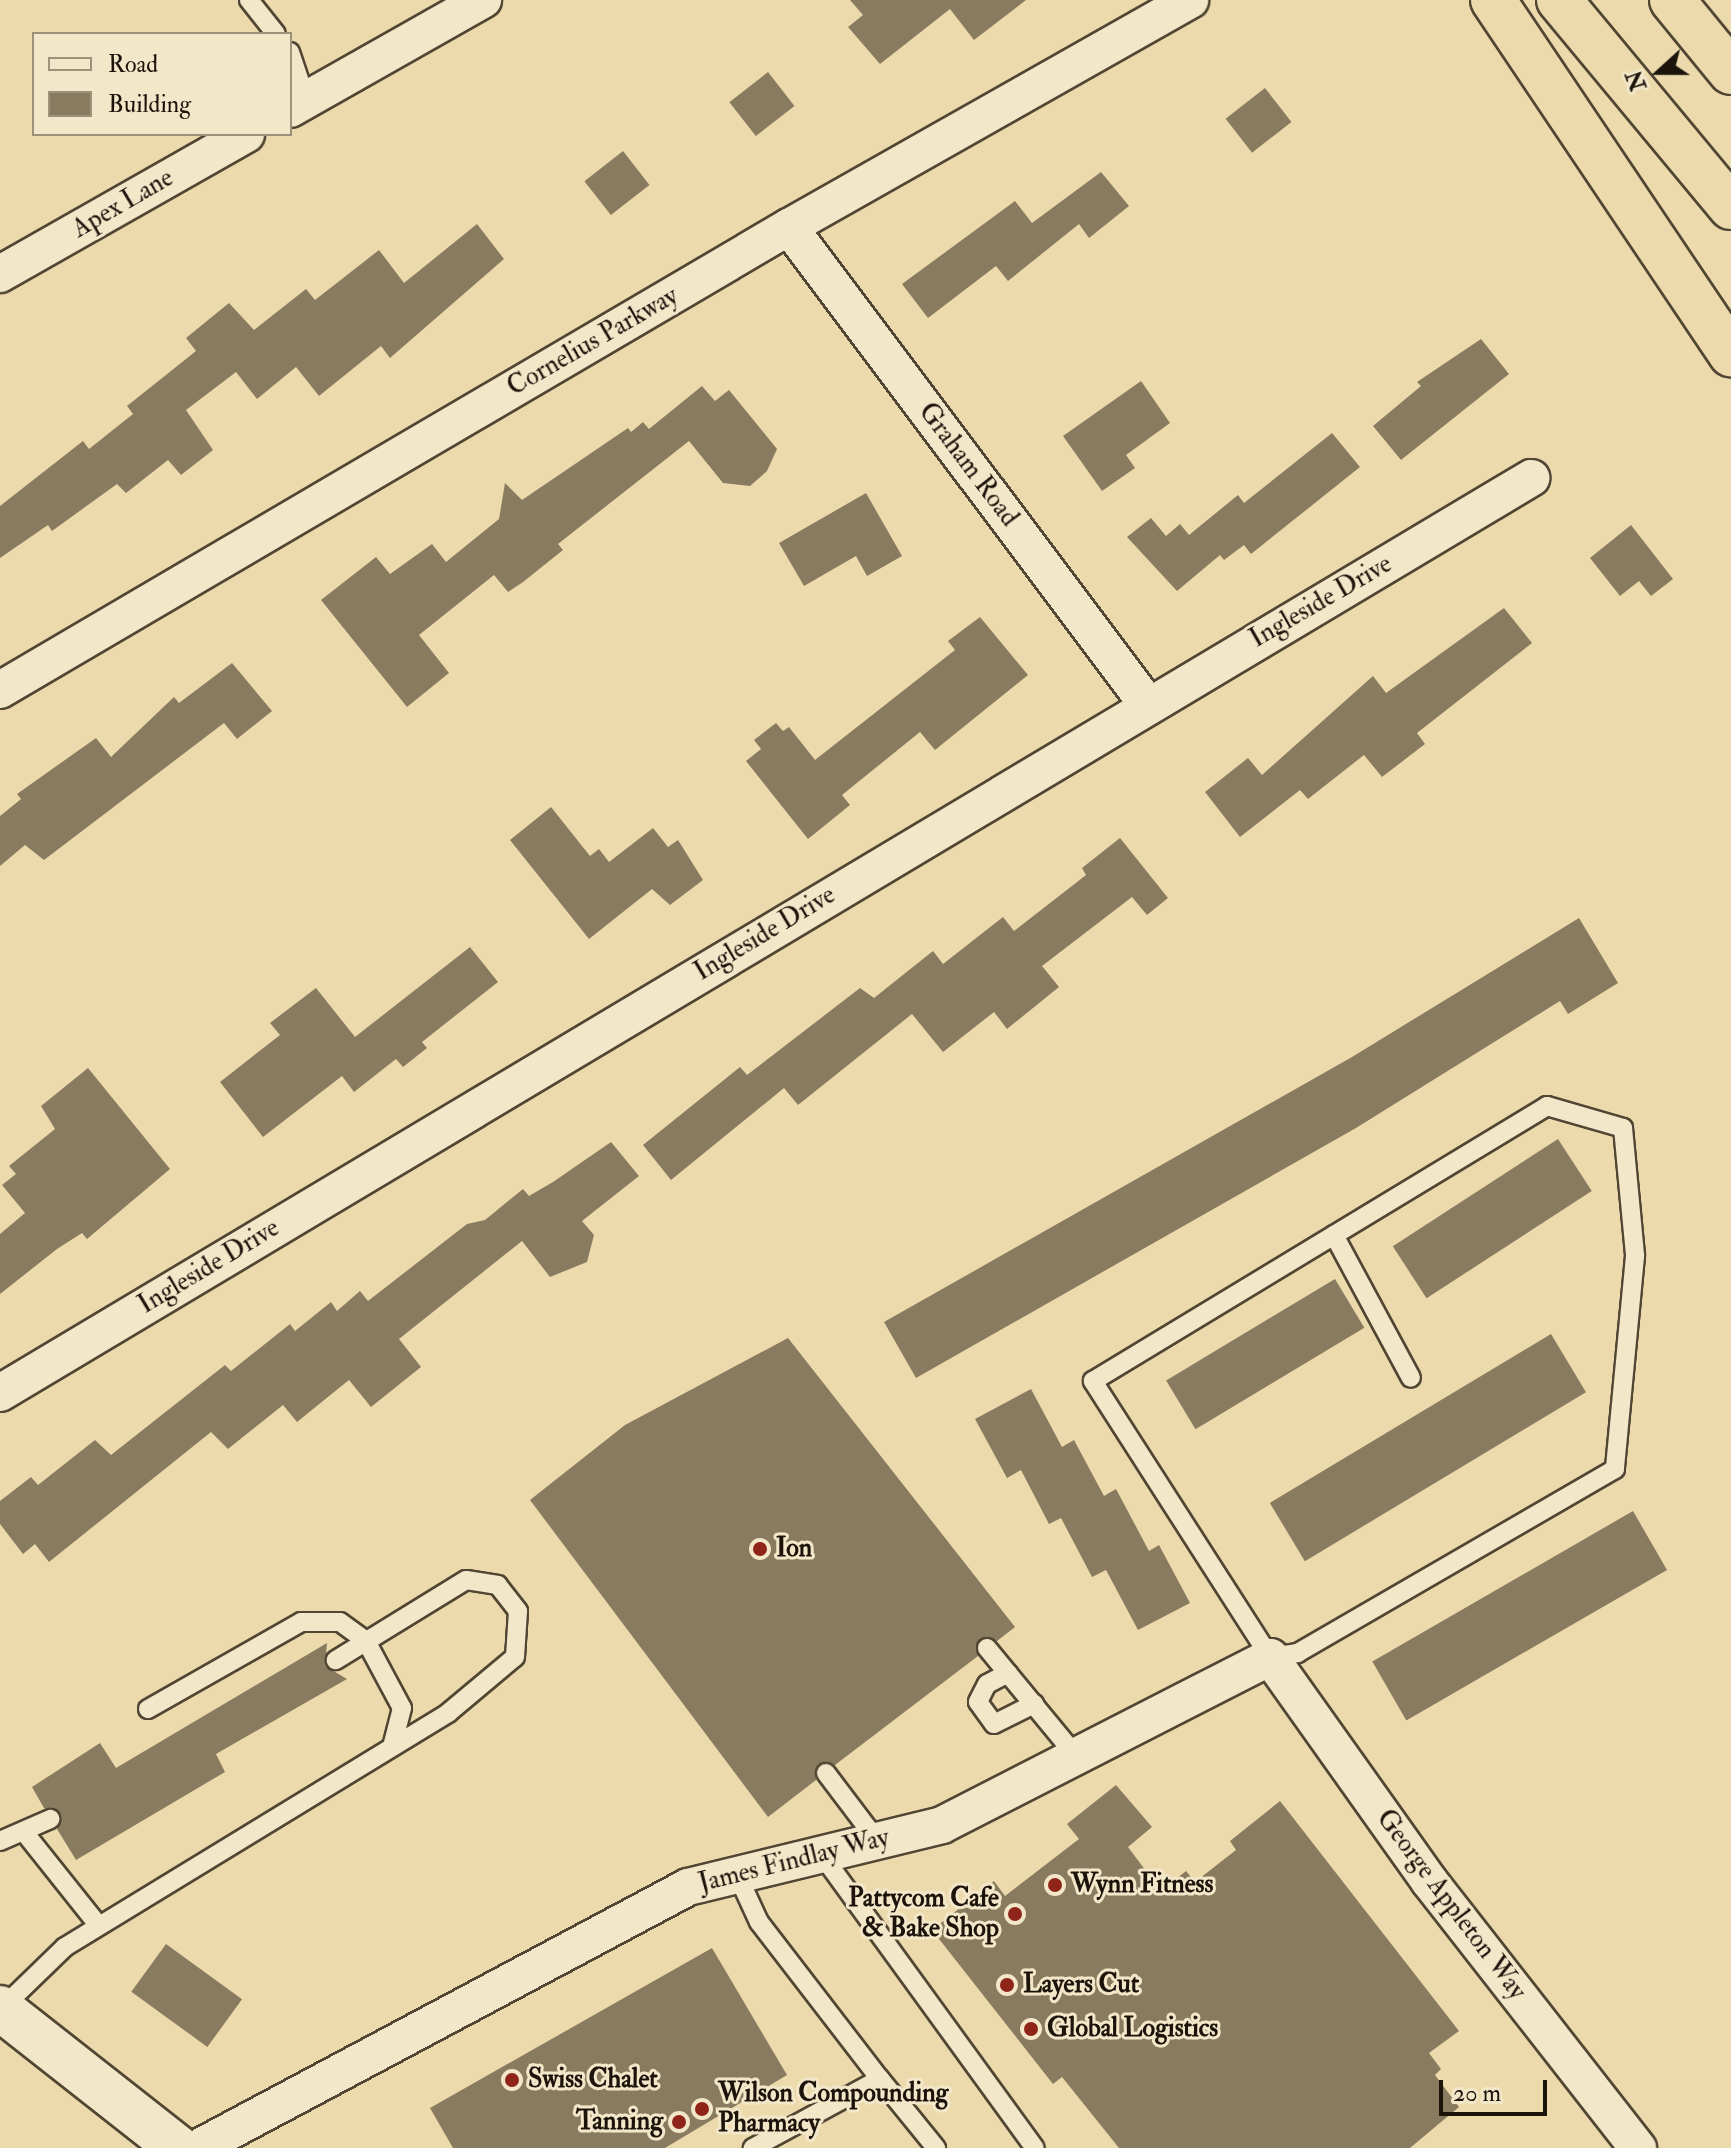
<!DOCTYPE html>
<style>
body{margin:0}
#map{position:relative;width:1731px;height:2148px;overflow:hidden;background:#eddaac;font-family:"IM FELL Double Pica",serif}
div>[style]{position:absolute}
.building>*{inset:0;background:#897b5f;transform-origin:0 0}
.roads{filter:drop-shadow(2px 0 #504633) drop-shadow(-2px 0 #504633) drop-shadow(0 2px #504633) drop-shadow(0 -2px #504633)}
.lane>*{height:18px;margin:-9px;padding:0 9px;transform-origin:9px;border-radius:9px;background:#f3e7c9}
.street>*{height:36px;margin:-18px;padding:0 18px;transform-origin:18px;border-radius:18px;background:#f3e7c9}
.secondary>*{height:44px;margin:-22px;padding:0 22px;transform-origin:22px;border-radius:22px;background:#f3e7c9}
.highway>*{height:44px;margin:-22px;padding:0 22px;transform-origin:22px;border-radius:22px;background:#eddaac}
.dots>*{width:22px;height:22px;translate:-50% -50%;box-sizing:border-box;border:4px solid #f3e7c9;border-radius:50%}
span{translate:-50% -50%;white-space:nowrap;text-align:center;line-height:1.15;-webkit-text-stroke:6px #f3e7c9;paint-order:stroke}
.street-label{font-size:26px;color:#1c140b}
.poi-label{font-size:26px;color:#1c140b;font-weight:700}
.left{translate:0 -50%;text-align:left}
.right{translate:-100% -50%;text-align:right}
.legend{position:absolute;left:32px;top:32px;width:260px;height:104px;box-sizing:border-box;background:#f3e7c9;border:2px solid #9d937d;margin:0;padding:10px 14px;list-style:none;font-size:24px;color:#1c140b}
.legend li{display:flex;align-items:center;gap:16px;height:40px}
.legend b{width:40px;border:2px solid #9d937d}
.north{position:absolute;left:1619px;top:32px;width:80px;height:80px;-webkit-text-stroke:6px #f3e7c9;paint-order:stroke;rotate:249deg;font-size:22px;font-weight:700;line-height:32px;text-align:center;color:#1c140b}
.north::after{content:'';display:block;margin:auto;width:28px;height:36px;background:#1c140b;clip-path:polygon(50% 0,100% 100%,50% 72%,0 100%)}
.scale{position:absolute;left:1439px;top:2080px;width:108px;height:36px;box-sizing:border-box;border:4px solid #1c140b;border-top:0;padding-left:10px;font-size:24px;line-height:28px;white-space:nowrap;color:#1c140b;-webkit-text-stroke:6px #f3e7c9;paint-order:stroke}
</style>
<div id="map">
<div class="building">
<i style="clip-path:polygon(850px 0,1026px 0,974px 40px,950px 9px,880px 64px,848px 27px,863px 15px)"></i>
<i style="left:768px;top:72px;width:43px;height:49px;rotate:52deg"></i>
<i style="left:1265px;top:88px;width:43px;height:50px;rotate:52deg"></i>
<i style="left:623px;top:151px;width:43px;height:49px;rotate:52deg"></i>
<i style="clip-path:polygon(1101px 172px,1129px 206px,1089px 238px,1079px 224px,1008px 281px,996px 266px,928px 318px,902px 284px,1015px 201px,1032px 223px)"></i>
<i style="clip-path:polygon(477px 224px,504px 259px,390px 358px,381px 346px,319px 396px,296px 367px,257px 399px,236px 372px,186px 410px,213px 450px,181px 475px,168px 460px,126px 493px,117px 484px,52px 531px,48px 525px,0 558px,0 506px,83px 441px,89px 449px,133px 414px,127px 406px,196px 351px,186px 338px,229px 303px,254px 330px,306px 289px,315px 300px,379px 250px,404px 283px)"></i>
<i style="clip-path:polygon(1481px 339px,1509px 374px,1401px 460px,1373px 426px,1421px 386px,1417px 382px)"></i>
<i style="clip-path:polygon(1141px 381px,1170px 423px,1126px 455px,1135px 468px,1102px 491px,1063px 436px)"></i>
<i style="clip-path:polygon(702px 386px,715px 401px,729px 390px,777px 449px,767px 471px,750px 486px,723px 483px,689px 441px,558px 544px,563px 550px,523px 582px,508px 592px,494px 575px,419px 635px,449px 673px,407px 707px,321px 600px,376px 557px,390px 574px,432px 544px,446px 562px,499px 519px,505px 483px,522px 500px,628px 428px,631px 432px,643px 422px,649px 429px)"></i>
<i style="clip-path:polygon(1332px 433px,1360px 467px,1251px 554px,1244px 545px,1224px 560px,1220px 555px,1177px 591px,1127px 537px,1151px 518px,1166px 536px,1180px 524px,1189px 535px,1238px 495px,1244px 503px)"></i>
<i style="clip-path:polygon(866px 493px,902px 556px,867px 576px,856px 556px,804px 586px,779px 543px)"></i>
<i style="clip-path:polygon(1631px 525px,1673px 579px,1651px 596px,1639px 581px,1620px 596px,1590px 558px)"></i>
<i style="clip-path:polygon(1504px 608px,1532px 643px,1417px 733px,1425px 744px,1382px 777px,1364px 755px,1308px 799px,1300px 790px,1240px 837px,1205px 792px,1248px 758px,1262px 775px,1373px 676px,1386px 693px)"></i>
<i style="clip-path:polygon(980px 617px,1028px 675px,935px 750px,920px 732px,842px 795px,850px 805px,808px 839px,746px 761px,761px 749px,754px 740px,776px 723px,783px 731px,789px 727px,815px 760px,955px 650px,948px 641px)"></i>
<i style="clip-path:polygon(232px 663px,272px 711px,237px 739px,224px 723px,44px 860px,25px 845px,0 866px,0 816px,21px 799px,17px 794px,96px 738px,111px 757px,174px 697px,179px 703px)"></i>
<i style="clip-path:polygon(551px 807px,590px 856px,599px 849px,609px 862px,653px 828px,668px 847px,678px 840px,703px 880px,670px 905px,652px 889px,589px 939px,510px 840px)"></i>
<i style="clip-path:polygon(1120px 838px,1168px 898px,1147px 915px,1132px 897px,1042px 966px,1059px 987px,1007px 1029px,994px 1012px,943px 1052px,912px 1014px,798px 1105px,784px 1088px,671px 1180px,643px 1145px,740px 1067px,747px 1075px,860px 988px,874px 998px,933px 951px,943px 964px,1003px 917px,1014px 931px,1086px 875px,1082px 868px)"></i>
<i style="clip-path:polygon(1579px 918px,1618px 983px,1568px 1014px,1560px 1001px,1356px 1128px,916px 1378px,884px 1322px,1352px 1057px)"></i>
<i style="clip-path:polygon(470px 947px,498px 982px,422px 1042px,427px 1048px,403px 1067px,396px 1059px,354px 1092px,342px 1076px,263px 1137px,220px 1082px,280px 1035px,270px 1023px,316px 988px,355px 1037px)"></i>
<i style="clip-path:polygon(88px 1068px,170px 1169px,87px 1239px,82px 1233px,57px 1249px,0 1294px,0 1234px,25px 1213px,2px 1185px,16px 1174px,9px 1166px,55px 1129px,41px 1106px)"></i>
<i style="left:1558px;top:1139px;width:62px;height:197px;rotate:57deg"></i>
<i style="clip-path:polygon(611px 1142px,639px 1176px,582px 1221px,594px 1235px,587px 1262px,550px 1277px,522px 1241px,399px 1339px,421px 1367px,371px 1407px,349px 1380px,297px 1422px,283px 1405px,228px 1449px,211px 1432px,49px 1562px,35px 1544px,23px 1554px,0 1524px,0 1501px,31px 1477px,38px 1485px,95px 1440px,111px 1455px,225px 1365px,231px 1371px,290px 1324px,295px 1331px,331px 1302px,337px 1311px,360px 1291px,368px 1301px,467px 1224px,485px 1220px,523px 1189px,529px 1196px,553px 1182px)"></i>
<i style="left:1335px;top:1279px;width:57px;height:197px;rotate:59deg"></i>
<i style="left:1551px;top:1334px;width:68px;height:328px;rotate:59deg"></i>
<i style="clip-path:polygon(788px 1338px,1015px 1627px,997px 1641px,980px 1638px,978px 1656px,835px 1765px,818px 1764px,816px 1780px,768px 1817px,530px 1500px,625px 1425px)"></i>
<i style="clip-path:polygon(1031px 1389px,1062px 1447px,1074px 1440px,1104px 1496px,1116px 1489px,1149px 1551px,1159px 1545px,1190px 1603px,1138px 1630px,1106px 1570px,1092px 1577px,1061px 1518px,1049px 1524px,1021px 1470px,1007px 1478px,975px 1419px)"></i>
<i style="left:1633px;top:1511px;width:68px;height:301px;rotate:60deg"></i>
<i style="clip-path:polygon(327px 1643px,325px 1666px,347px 1679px,216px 1754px,225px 1772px,76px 1860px,57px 1829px,61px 1814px,44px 1808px,32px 1787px,100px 1743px,116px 1768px)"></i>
<i style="clip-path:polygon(1116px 1785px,1152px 1827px,1128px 1847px,1161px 1891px,1186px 1871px,1195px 1882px,1236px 1850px,1230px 1841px,1280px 1801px,1459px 2031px,1429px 2053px,1441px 2069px,1435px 2075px,1459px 2107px,1410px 2148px,1119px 2148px,1062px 2077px,1053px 2084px,932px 1930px,994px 1881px,1005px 1896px,1079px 1839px,1067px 1824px)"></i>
<i style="left:166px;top:1944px;width:94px;height:59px;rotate:36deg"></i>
<i style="clip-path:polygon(712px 1948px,787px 2075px,665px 2148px,453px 2148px,430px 2108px)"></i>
</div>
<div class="roads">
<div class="lane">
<i style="left:249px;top:0;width:43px;rotate:51.5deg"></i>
<i style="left:290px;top:52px;width:51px;rotate:71.6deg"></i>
<i style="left:1547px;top:1106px;width:79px;rotate:16.1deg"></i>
<i style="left:1623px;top:1128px;width:129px;rotate:84.6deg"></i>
<i style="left:1635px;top:1256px;width:214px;rotate:95.4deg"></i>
<i style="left:1615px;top:1469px;width:367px;rotate:149.9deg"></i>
<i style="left:1298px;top:1653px;width:28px;rotate:172deg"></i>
<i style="left:1270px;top:1657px;width:328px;rotate:-122.7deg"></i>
<i style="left:1093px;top:1381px;width:531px;rotate:-31.2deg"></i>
<i style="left:1334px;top:1235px;width:162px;rotate:61.7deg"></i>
<i style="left:987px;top:1648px;width:140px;rotate:50.5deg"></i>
<i style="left:1008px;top:1673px;width:24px;rotate:152deg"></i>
<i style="left:987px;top:1684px;width:20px;rotate:117deg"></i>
<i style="left:978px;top:1702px;width:27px;rotate:54deg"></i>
<i style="left:994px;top:1724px;width:45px;rotate:-26.6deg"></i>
<i style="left:148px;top:1709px;width:176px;rotate:-29.6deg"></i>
<i style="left:301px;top:1622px;width:39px"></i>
<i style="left:340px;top:1622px;width:32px;rotate:36deg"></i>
<i style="left:366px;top:1641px;width:76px;rotate:61.8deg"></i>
<i style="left:402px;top:1708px;width:40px;rotate:104.4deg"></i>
<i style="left:826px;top:1773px;width:83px;rotate:52.9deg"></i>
<i style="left:24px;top:1832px;width:120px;rotate:51.4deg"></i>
<i style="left:0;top:1841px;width:55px;rotate:-23.7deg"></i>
<i style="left:819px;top:1851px;width:367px;rotate:54deg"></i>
<i style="left:736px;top:1872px;width:55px;rotate:65.3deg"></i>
<i style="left:759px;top:1922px;width:198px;rotate:52.4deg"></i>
<i style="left:880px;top:2079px;width:145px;rotate:151.5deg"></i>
<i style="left:1px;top:2009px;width:89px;rotate:-44.1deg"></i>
<i style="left:65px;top:1947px;width:449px;rotate:-31.4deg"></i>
<i style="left:448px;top:1713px;width:87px;rotate:-39.9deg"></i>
<i style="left:515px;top:1657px;width:46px;rotate:-86.3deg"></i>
<i style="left:518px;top:1611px;width:33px;rotate:-128deg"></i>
<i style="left:498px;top:1585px;width:32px;rotate:-171deg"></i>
<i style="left:466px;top:1580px;width:153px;rotate:148.4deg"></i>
<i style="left:880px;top:2079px;width:89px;rotate:50.9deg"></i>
</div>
<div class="street">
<i style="left:290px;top:109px;width:222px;rotate:-29.5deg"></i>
<i style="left:789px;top:227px;width:596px;rotate:53.11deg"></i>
<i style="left:0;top:274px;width:283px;rotate:-29.6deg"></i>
<i style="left:0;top:690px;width:915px;rotate:-30.41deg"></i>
<i style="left:789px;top:227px;width:461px;rotate:-29.5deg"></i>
<i style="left:0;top:1393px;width:1784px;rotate:-30.86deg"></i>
<i style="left:198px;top:2148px;width:555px;rotate:-28.04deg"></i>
<i style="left:688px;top:1887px;width:261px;rotate:-13.7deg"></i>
<i style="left:942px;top:1825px;width:369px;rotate:-27.1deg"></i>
<i style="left:1270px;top:1657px;width:276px;rotate:54.6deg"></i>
<i style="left:1430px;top:1882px;width:338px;rotate:52deg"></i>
</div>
<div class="secondary">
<i style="left:0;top:2008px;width:226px;rotate:38.2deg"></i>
</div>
<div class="highway">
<i style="left:1493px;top:0;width:427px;rotate:56.1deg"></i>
<i style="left:1559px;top:0;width:269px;rotate:50.3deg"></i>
<i style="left:1672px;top:0;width:93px;rotate:50.7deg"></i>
</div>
</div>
<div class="dots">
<i style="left:760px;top:1549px;background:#8f2418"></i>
<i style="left:1055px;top:1885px;background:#8f2418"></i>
<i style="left:1015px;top:1914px;background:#8f2418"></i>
<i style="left:1007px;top:1985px;background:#8f2418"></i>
<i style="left:1031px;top:2029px;background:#8f2418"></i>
<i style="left:512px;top:2080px;background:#8f2418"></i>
<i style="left:702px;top:2109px;background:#8f2418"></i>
<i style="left:679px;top:2122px;background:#8f2418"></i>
</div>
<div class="street-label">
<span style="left:123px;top:204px;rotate:-30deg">Apex Lane</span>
<span style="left:593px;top:342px;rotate:-30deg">Cornelius Parkway</span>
<span style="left:968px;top:465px;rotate:53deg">Graham Road</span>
<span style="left:1321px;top:602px;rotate:-30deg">Ingleside Drive</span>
<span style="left:765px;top:934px;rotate:-31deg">Ingleside Drive</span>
<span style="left:209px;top:1267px;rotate:-31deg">Ingleside Drive</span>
<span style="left:794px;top:1861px;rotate:-14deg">James Findlay Way</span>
<span style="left:1451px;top:1905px;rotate:53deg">George Appleton Way</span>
</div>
<div class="poi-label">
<span class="left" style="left:776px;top:1549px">Ion</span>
<span class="left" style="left:1071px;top:1885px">Wynn Fitness</span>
<span class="right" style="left:999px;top:1914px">Pattycom Cafe<br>&amp; Bake Shop</span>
<span class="left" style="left:1023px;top:1985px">Layers Cut</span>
<span class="left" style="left:1047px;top:2029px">Global Logistics</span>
<span class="left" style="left:528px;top:2080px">Swiss Chalet</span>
<span class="left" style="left:718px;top:2109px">Wilson Compounding<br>Pharmacy</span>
<span class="right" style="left:663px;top:2122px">Tanning</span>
</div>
<ul class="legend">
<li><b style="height:10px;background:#f3e7c9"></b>Road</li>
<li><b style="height:22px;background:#897b5f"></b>Building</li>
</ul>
<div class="north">N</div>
<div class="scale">20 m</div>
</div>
